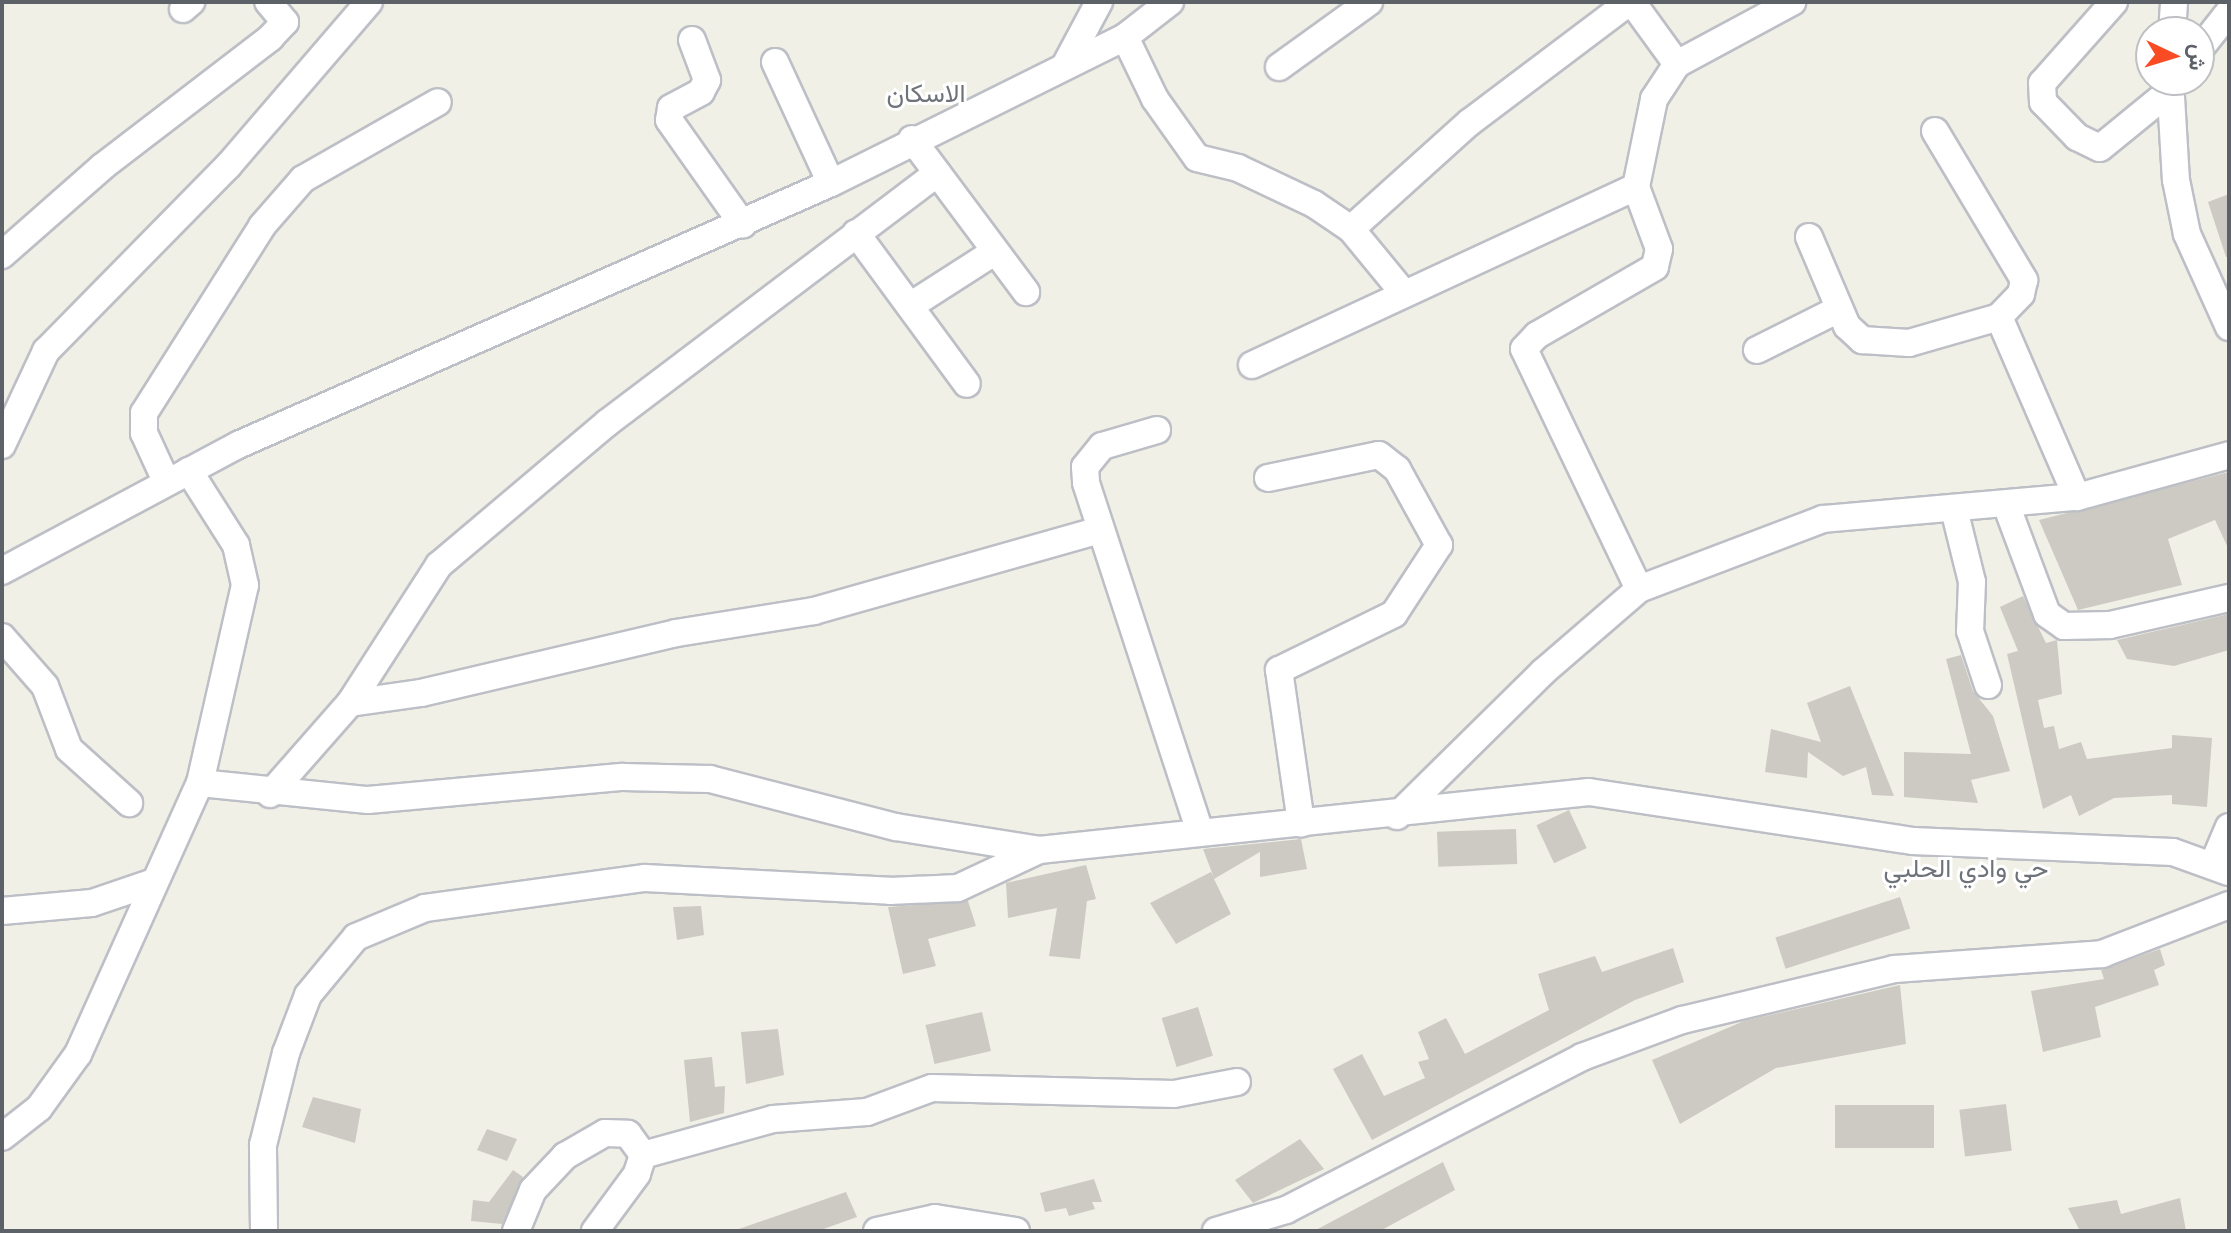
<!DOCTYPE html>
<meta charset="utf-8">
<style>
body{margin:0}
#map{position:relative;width:2231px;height:1233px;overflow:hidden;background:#f1f0e6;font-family:Helvetica,Vazirmatn,sans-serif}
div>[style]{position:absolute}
.building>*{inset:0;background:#cccac3;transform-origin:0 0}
.roads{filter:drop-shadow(2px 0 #bdbfc6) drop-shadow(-2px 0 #bdbfc6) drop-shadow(0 2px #bdbfc6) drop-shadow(0 -2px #bdbfc6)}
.minor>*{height:26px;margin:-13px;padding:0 13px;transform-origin:13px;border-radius:13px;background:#fff}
span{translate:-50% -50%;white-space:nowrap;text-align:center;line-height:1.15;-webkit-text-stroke:6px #fff;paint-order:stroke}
.neighbourhood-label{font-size:26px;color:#6e737a}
.frame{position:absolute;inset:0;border:4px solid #5d6168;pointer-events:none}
.north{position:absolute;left:2135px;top:16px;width:80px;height:80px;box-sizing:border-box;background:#fff;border:2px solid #bec0c3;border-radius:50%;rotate:94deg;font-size:22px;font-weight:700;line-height:32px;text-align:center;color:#5d6168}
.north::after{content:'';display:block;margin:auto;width:28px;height:36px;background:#f94b24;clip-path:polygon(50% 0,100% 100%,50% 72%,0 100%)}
</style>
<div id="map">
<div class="building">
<i style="clip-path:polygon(2229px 194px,2229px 257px,2226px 257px,2208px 202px)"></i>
<i style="clip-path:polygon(2229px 472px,2229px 550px,2215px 520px,2168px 539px,2182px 585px,2078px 610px,2039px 520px)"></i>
<i style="clip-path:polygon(2023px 596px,2046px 643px,2057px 640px,2062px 694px,2038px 700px,2044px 728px,2054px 726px,2059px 749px,2081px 742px,2087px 759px,2172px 748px,2172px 735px,2212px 738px,2207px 807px,2172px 804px,2172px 795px,2114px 798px,2079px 816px,2071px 795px,2043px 809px,2007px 654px,2018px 651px,2000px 607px)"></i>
<i style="clip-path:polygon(2229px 614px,2229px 650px,2174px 666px,2127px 659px,2117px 640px)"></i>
<i style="clip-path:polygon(1961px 655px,1973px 691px,1993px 716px,2010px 771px,1971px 780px,1978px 803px,1904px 797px,1904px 752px,1971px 754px,1946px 659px)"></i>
<i style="clip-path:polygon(1850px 686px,1894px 796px,1872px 795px,1866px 767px,1843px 776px,1808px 752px,1807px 778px,1765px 772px,1771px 729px,1821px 742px,1807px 703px)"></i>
<i style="left:1569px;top:810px;width:42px;height:36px;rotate:65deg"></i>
<i style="left:1516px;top:829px;width:35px;height:79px;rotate:88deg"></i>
<i style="clip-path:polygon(1301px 839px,1307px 869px,1260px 877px,1260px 852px,1214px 879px,1231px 914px,1176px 944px,1150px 903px,1211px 872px,1214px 878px,1203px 849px)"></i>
<i style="clip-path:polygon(1086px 865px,1096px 899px,1087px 901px,1080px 959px,1049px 956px,1057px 908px,1008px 918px,1006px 883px)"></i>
<i style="left:1900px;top:897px;width:33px;height:131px;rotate:72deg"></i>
<i style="clip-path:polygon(968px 901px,976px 926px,928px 939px,936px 966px,903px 974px,888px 907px)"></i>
<i style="clip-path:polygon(701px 906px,704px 935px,677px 940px,673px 907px)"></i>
<i style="clip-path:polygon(1673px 948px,1684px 982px,1635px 1000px,1372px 1140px,1333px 1069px,1362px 1054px,1384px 1096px,1425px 1078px,1418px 1062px,1429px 1059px,1418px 1032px,1446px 1018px,1465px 1054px,1549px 1010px,1538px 974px,1595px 956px,1602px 972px)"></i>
<i style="clip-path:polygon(2160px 949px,2165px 965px,2154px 970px,2159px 985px,2095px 1007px,2101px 1037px,2043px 1052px,2031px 991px,2104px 979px,2101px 970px)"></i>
<i style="clip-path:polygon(1900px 985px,1906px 1044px,1776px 1068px,1680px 1124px,1652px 1060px,1744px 1021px)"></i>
<i style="left:1198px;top:1007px;width:51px;height:38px;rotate:73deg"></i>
<i style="left:982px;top:1012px;width:40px;height:58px;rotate:77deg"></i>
<i style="clip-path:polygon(778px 1029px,784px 1075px,746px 1084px,741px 1032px)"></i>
<i style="clip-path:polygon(712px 1057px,715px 1087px,725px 1086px,724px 1113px,690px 1122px,684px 1060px)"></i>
<i style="clip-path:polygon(313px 1097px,361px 1109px,355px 1143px,302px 1127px)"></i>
<i style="left:2006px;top:1104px;width:47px;height:47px;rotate:83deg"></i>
<i style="left:1934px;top:1105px;width:43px;height:99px;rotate:90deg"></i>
<i style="clip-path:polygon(487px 1129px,517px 1139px,507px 1161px,477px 1150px)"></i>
<i style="clip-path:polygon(1300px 1139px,1324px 1169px,1253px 1203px,1235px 1180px)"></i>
<i style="clip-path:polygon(1443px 1162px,1455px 1190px,1380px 1231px,1314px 1231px)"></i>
<i style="clip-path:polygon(513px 1170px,523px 1177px,502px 1224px,471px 1221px,473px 1200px,489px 1202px)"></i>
<i style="clip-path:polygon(1094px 1179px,1102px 1202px,1092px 1202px,1095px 1209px,1069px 1216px,1066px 1208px,1045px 1212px,1040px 1193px)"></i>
<i style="clip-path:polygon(846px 1192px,857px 1217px,818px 1231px,733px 1231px)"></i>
<i style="clip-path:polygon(2180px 1198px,2186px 1231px,2080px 1231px,2068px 1208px,2117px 1200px,2121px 1214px)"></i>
</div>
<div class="roads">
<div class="minor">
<i style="left:1632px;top:2px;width:77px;rotate:54deg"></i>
<i style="left:1677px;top:64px;width:131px;rotate:-28.3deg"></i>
<i style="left:2114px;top:2px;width:108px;rotate:131.6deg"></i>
<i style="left:2042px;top:83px;width:19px;rotate:87deg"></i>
<i style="left:2043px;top:102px;width:49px;rotate:45.8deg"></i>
<i style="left:2077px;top:137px;width:25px;rotate:26deg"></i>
<i style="left:2100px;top:148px;width:90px;rotate:-39.2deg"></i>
<i style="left:183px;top:9px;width:11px;rotate:-41deg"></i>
<i style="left:2172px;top:32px;width:30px;rotate:-86deg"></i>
<i style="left:1125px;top:37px;width:69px;rotate:64.2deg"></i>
<i style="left:1155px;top:99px;width:72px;rotate:54.6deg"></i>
<i style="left:1197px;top:158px;width:42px;rotate:13.7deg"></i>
<i style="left:1238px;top:168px;width:84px;rotate:25.3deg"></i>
<i style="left:1314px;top:204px;width:45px;rotate:34deg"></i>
<i style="left:1351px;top:229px;width:80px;rotate:50.6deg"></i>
<i style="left:692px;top:40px;width:43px;rotate:69.4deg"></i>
<i style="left:707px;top:80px;width:13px;rotate:117deg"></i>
<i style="left:701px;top:92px;width:34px;rotate:152deg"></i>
<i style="left:671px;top:108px;width:12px;rotate:99deg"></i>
<i style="left:669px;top:120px;width:128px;rotate:54.8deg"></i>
<i style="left:2199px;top:50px;width:48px;rotate:-51.7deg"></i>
<i style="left:775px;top:62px;width:133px;rotate:65.2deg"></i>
<i style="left:1067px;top:62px;width:68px;rotate:-61.9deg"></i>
<i style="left:1279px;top:67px;width:111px;rotate:-35.8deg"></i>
<i style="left:2170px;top:80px;width:100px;rotate:86.6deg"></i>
<i style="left:2176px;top:180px;width:55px;rotate:78.5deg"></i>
<i style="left:2187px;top:234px;width:102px;rotate:65.7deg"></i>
<i style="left:1935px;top:131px;width:174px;rotate:59.1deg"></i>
<i style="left:2024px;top:280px;width:14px;rotate:102deg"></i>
<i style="left:2021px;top:294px;width:32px;rotate:134deg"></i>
<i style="left:912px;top:139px;width:191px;rotate:53.3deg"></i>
<i style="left:1636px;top:187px;width:66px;rotate:69.6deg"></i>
<i style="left:1659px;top:249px;width:18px;rotate:103deg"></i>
<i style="left:1655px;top:267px;width:136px;rotate:150deg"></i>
<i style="left:1537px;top:335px;width:19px;rotate:133deg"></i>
<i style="left:1524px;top:349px;width:266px;rotate:64.4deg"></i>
<i style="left:1351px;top:229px;width:160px;rotate:-42deg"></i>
<i style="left:1470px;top:122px;width:199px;rotate:-37deg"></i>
<i style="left:856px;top:233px;width:187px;rotate:53.7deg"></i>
<i style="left:1809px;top:237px;width:97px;rotate:66.9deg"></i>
<i style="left:1847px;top:326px;width:21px;rotate:43deg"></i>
<i style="left:1862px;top:340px;width:47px;rotate:3.7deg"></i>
<i style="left:1909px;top:343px;width:94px;rotate:-16.1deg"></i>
<i style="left:1999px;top:317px;width:196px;rotate:66.6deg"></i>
<i style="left:2px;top:255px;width:133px;rotate:-41.3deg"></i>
<i style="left:102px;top:167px;width:212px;rotate:-37.5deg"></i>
<i style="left:270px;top:38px;width:22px;rotate:-47deg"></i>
<i style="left:285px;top:22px;width:26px;rotate:-130deg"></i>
<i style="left:910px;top:306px;width:100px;rotate:-32.7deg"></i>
<i style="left:1757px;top:350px;width:92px;rotate:-26.6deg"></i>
<i style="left:1252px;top:365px;width:423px;rotate:-24.9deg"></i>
<i style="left:1636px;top:187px;width:90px;rotate:-78.4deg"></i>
<i style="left:1654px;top:99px;width:42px;rotate:-56.7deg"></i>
<i style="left:1157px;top:430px;width:57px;rotate:163.8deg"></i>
<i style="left:1102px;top:446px;width:27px;rotate:129deg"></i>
<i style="left:1085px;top:467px;width:16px;rotate:86deg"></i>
<i style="left:1086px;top:483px;width:367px;rotate:71.9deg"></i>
<i style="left:2px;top:445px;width:104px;rotate:-64.9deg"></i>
<i style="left:46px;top:351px;width:260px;rotate:-45.5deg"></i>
<i style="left:228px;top:166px;width:216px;rotate:-49.3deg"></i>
<i style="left:1268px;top:478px;width:113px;rotate:-11.7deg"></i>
<i style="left:1379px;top:455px;width:23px;rotate:38deg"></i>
<i style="left:1397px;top:469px;width:87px;rotate:61.1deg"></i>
<i style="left:1439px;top:545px;width:82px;rotate:123.1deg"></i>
<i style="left:1394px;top:614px;width:128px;rotate:154deg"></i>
<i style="left:1279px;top:670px;width:155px;rotate:81.8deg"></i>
<i style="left:166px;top:481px;width:53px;rotate:-114.6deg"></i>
<i style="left:144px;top:433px;width:20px;rotate:-90deg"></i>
<i style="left:144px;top:413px;width:221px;rotate:-57.7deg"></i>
<i style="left:262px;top:226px;width:62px;rotate:-48.9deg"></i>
<i style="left:303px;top:179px;width:155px;rotate:-29.7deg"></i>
<i style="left:2007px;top:507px;width:114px;rotate:69.5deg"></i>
<i style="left:2047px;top:614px;width:21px;rotate:35deg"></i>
<i style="left:2064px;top:626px;width:46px;rotate:-1.2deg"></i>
<i style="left:2110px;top:625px;width:122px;rotate:-12.8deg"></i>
<i style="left:1954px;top:509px;width:75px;rotate:76.1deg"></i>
<i style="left:1972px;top:582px;width:49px;rotate:92.3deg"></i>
<i style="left:1970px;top:631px;width:57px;rotate:71.6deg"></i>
<i style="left:2px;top:571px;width:268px;rotate:-28.1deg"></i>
<i style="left:238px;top:445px;width:648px;rotate:-23.84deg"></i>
<i style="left:831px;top:183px;width:328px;rotate:-26.4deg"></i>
<i style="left:1125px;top:37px;width:57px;rotate:-37.9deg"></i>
<i style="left:2px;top:637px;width:65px;rotate:48.7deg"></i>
<i style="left:45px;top:686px;width:67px;rotate:69.1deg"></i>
<i style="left:69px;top:749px;width:81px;rotate:42deg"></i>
<i style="left:350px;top:703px;width:72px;rotate:-8deg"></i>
<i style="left:421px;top:693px;width:262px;rotate:-13.2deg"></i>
<i style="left:676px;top:633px;width:140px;rotate:-9.1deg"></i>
<i style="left:814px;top:611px;width:297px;rotate:-15.8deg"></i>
<i style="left:200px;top:783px;width:169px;rotate:5.8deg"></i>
<i style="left:368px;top:800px;width:256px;rotate:-5.2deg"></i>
<i style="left:623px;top:777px;width:87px;rotate:1.3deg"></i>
<i style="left:710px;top:779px;width:192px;rotate:14.5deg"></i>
<i style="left:896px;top:827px;width:145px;rotate:9.1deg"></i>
<i style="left:1039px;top:850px;width:553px;rotate:-6.02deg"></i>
<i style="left:1589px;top:792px;width:328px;rotate:8.6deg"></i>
<i style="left:1913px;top:841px;width:260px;rotate:2.4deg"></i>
<i style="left:2173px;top:852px;width:59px;rotate:19.7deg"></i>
<i style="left:270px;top:794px;width:121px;rotate:-48.7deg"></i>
<i style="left:350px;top:703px;width:164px;rotate:-57.2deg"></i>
<i style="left:439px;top:565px;width:220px;rotate:-40.2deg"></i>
<i style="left:607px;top:423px;width:414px;rotate:-37.1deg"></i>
<i style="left:1397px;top:816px;width:205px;rotate:-44.6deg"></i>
<i style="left:1543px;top:672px;width:127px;rotate:-40.8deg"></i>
<i style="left:1639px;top:589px;width:197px;rotate:-20.8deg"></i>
<i style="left:1823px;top:519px;width:255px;rotate:-5deg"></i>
<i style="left:2077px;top:497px;width:158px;rotate:-15.4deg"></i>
<i style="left:2214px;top:862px;width:38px;rotate:-67deg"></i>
<i style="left:2px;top:911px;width:90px;rotate:-5.1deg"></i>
<i style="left:92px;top:903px;width:65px;rotate:-18.7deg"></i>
<i style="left:2px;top:1137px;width:47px;rotate:-38.1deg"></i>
<i style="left:39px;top:1108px;width:67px;rotate:-54.2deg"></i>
<i style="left:78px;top:1054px;width:297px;rotate:-65.8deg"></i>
<i style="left:200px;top:783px;width:203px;rotate:-77.2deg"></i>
<i style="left:245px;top:585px;width:41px;rotate:-102.7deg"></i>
<i style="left:236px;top:545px;width:88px;rotate:-122.4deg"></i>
<i style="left:643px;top:1155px;width:135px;rotate:-15.5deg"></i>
<i style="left:773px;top:1119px;width:94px;rotate:-4.3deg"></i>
<i style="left:867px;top:1112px;width:69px;rotate:-20.3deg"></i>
<i style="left:932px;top:1088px;width:242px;rotate:1.4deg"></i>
<i style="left:1174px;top:1094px;width:64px;rotate:-10.8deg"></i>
<i style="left:264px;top:1231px;width:86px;rotate:-90.7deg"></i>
<i style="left:263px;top:1145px;width:95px;rotate:-76deg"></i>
<i style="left:286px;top:1053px;width:62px;rotate:-69.2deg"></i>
<i style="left:308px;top:995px;width:75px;rotate:-50.4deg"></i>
<i style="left:356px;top:937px;width:75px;rotate:-22.8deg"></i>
<i style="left:425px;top:908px;width:222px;rotate:-7.8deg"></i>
<i style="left:645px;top:878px;width:245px;rotate:3deg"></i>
<i style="left:890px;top:891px;width:68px;rotate:-2.5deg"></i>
<i style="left:958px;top:888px;width:89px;rotate:-25.1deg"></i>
<i style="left:516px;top:1231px;width:44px;rotate:-67.5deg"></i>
<i style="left:533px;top:1190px;width:47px;rotate:-46.7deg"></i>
<i style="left:565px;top:1156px;width:46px;rotate:-29.9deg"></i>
<i style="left:605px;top:1133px;width:23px;rotate:2deg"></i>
<i style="left:628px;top:1134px;width:26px;rotate:54deg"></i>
<i style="left:643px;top:1155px;width:20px;rotate:108deg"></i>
<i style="left:637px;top:1174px;width:71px;rotate:126.4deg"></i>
<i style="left:877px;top:1231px;width:59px;rotate:-12.6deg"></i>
<i style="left:935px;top:1218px;width:82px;rotate:9.1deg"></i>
<i style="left:1216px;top:1231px;width:73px;rotate:-16.7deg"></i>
<i style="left:1286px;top:1210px;width:333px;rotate:-27.3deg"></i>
<i style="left:1582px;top:1057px;width:107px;rotate:-20.3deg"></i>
<i style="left:1682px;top:1020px;width:218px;rotate:-13.5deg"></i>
<i style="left:1894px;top:969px;width:209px;rotate:-4.1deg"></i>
<i style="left:2102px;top:954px;width:136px;rotate:-21.1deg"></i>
</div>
</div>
<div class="neighbourhood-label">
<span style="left:926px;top:94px">الاسكان</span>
<span style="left:1966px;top:869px">حي وادي الحلبي</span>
</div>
<div class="frame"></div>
<div class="north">ش</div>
</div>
